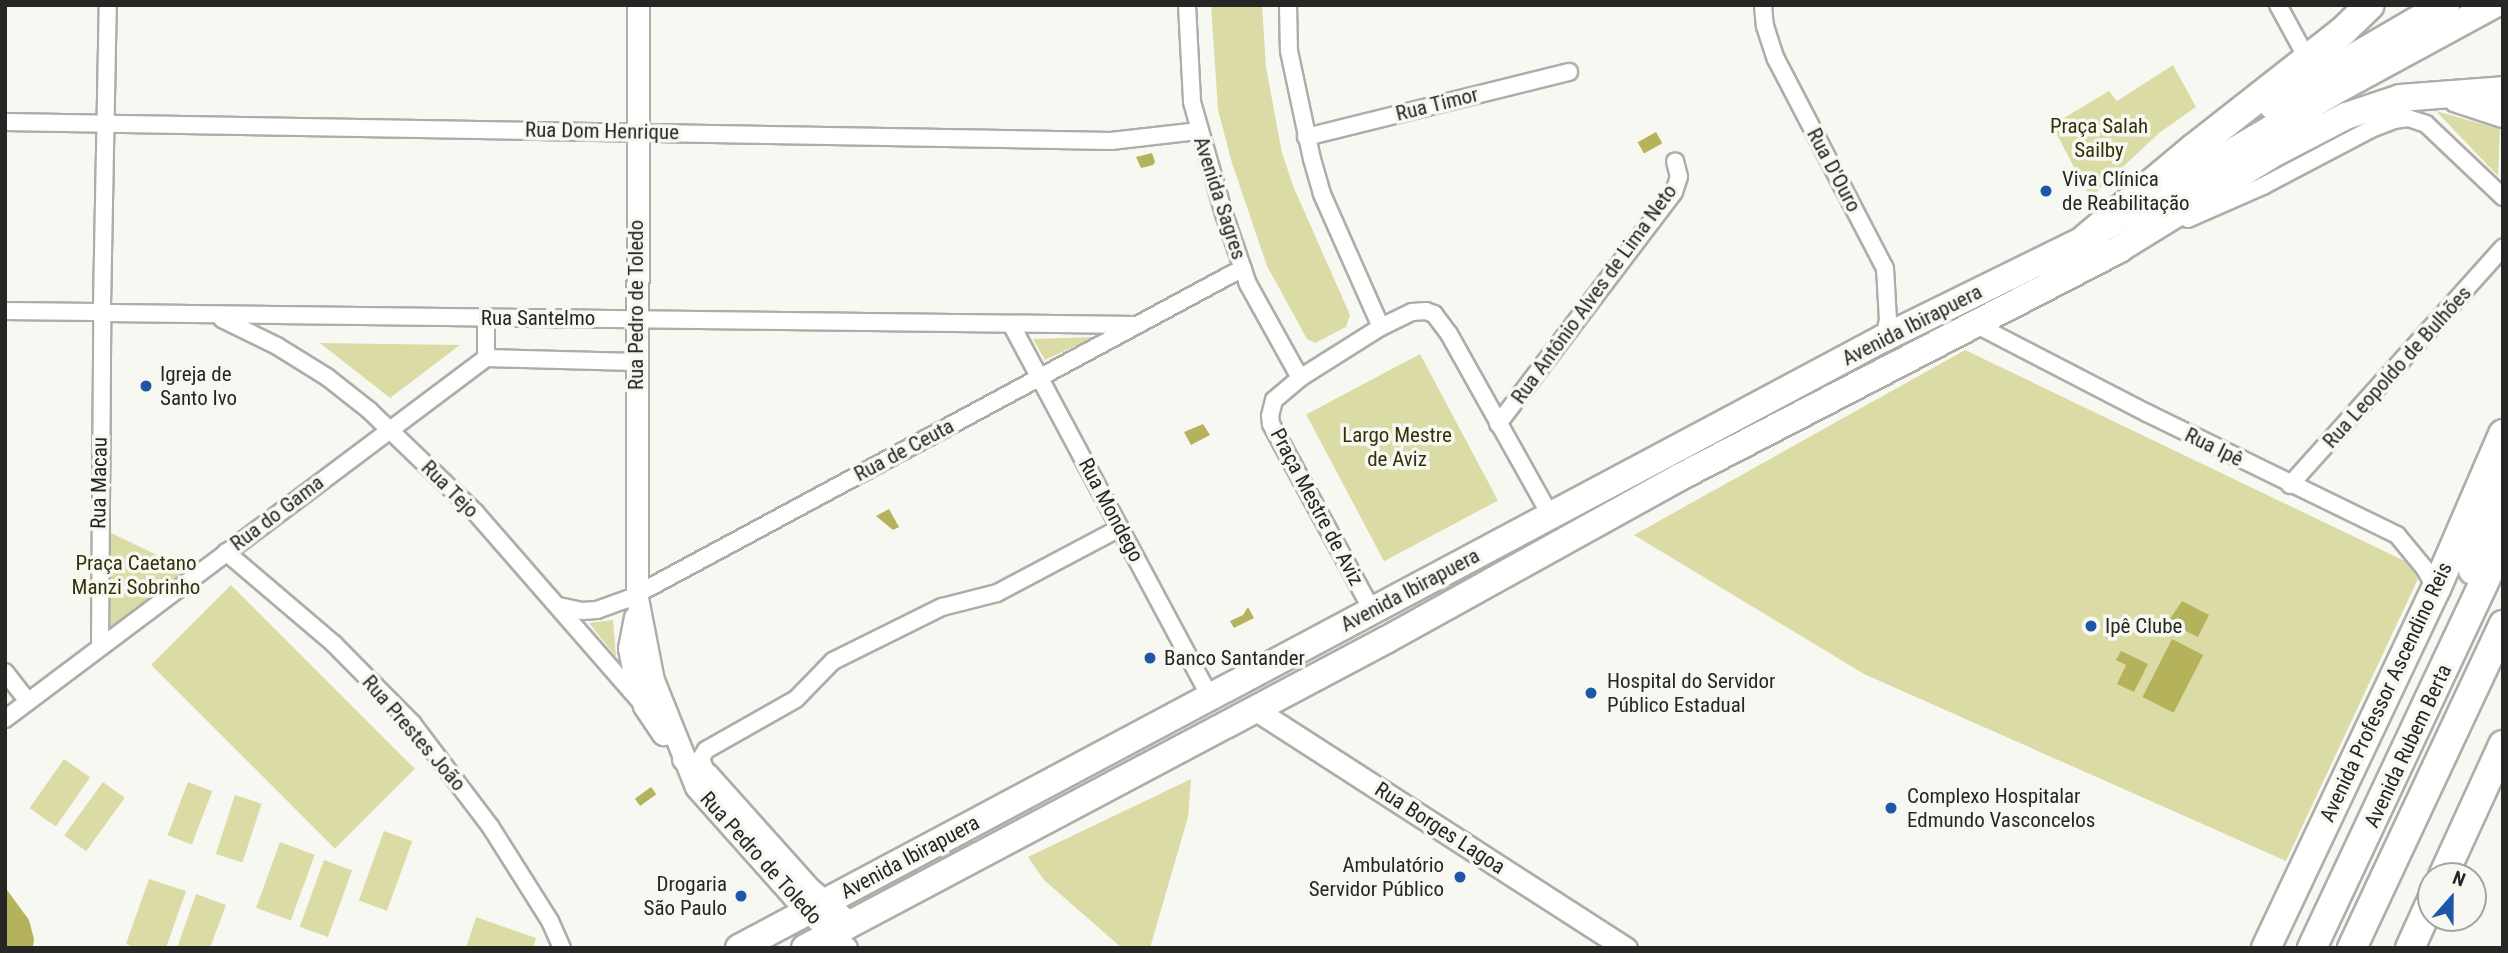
<!DOCTYPE html>
<meta charset="utf-8">
<style>
body{margin:0}
#map{position:relative;width:2508px;height:953px;overflow:hidden;background:#f8f8f3;font-family:"Roboto Condensed",sans-serif}
div>[style]{position:absolute}
.green>*{inset:0;background:#dbdca5;transform-origin:0 0}
.water>*{inset:0;background:#b4b35b;transform-origin:0 0}
.roads{filter:drop-shadow(2px 0 #adada9) drop-shadow(-2px 0 #adada9) drop-shadow(0 2px #adada9) drop-shadow(0 -2px #adada9)}
.minor>*{height:16px;margin:-8px;padding:0 8px;transform-origin:8px;border-radius:8px;background:#fff}
.tertiary>*{height:21px;margin:-10.5px;padding:0 10.5px;transform-origin:10.5px;border-radius:10.5px;background:#fff}
.primary>*{height:26px;margin:-13px;padding:0 13px;transform-origin:13px;border-radius:13px;background:#fff}
.trunk>*{height:28px;margin:-14px;padding:0 14px;transform-origin:14px;border-radius:14px;background:#fff}
.dots>*{width:19px;height:19px;translate:-50% -50%;box-sizing:border-box;border:4px solid #f8f8f3;border-radius:50%}
span{translate:-50% -50%;white-space:nowrap;text-align:center;line-height:1.15;-webkit-text-stroke:7px #f8f8f3;paint-order:stroke}
.street-label{font-size:21px;color:#262624}
.park-label{font-size:21px;color:#33320b}
.poi-label{font-size:21px;color:#262624}
.left{translate:0 -50%;text-align:left}
.right{translate:-100% -50%;text-align:right}
.frame{position:absolute;inset:0;border:7px solid #262624;pointer-events:none}
.north{position:absolute;left:2417px;top:862px;width:70px;height:70px;box-sizing:border-box;background:#f8f8f3;border:2px solid #a4a4a0;border-radius:50%;rotate:21deg;font-size:19px;font-weight:700;line-height:28px;text-align:center;color:#262624}
.north::after{content:'';display:block;margin:auto;width:24px;height:32px;background:#1e56a8;clip-path:polygon(50% 0,100% 100%,50% 72%,0 100%)}
</style>
<div id="map">
<div class="green">
<i style="clip-path:polygon(1211px 5px,1262px 5px,1266px 67px,1282px 153px,1294px 188px,1350px 315px,1346px 327px,1315px 343px,1307px 339px,1267px 266px,1232px 163px,1218px 110px)"></i>
<i style="clip-path:polygon(2173px 65px,2196px 107px,2159px 133px,2090px 198px,2052px 125px,2109px 91px,2117px 101px)"></i>
<i style="clip-path:polygon(2436px 111px,2500px 129px,2498px 176px)"></i>
<i style="clip-path:polygon(1094px 337px,1045px 360px,1033px 339px)"></i>
<i style="clip-path:polygon(320px 343px,460px 345px,390px 398px)"></i>
<i style="clip-path:polygon(1965px 350px,2409px 563px,2418px 579px,2286px 861px,1864px 674px,1634px 535px)"></i>
<i style="left:1420px;top:354px;width:166px;height:129px;rotate:62deg"></i>
<i style="clip-path:polygon(109px 532px,188px 570px,107px 630px)"></i>
<i style="left:231px;top:585px;width:260px;height:113px;rotate:45deg"></i>
<i style="clip-path:polygon(613px 620px,616px 656px,617px 658px,589px 623px)"></i>
<i style="left:64px;top:759px;width:32px;height:60px;rotate:35deg"></i>
<i style="clip-path:polygon(1191px 779px,1188px 817px,1150px 948px,1122px 948px,1044px 880px,1028px 857px)"></i>
<i style="left:103px;top:782px;width:27px;height:66px;rotate:36deg"></i>
<i style="left:188px;top:782px;width:26px;height:57px;rotate:21deg"></i>
<i style="left:235px;top:795px;width:28px;height:62px;rotate:18deg"></i>
<i style="left:384px;top:831px;width:30px;height:74px;rotate:20deg"></i>
<i style="left:280px;top:842px;width:37px;height:70px;rotate:20deg"></i>
<i style="left:324px;top:860px;width:30px;height:71px;rotate:20deg"></i>
<i style="clip-path:polygon(149px 879px,186px 891px,166px 948px,137px 948px,126px 944px)"></i>
<i style="clip-path:polygon(196px 894px,226px 905px,210px 948px,177px 948px)"></i>
<i style="clip-path:polygon(476px 917px,536px 938px,533px 948px,466px 948px)"></i>
</div>
<div class="water">
<i style="left:1656px;top:132px;width:13px;height:21px;rotate:61deg"></i>
<i style="clip-path:polygon(1152px 153px,1155px 162px,1153px 165px,1141px 168px,1136px 157px)"></i>
<i style="clip-path:polygon(1203px 424px,1210px 435px,1191px 445px,1184px 432px)"></i>
<i style="clip-path:polygon(889px 509px,899px 527px,893px 530px,876px 516px)"></i>
<i style="clip-path:polygon(2182px 601px,2209px 615px,2198px 637px,2171px 624px,2170px 619px)"></i>
<i style="clip-path:polygon(1248px 607px,1254px 618px,1234px 628px,1230px 621px,1243px 615px)"></i>
<i style="left:2172px;top:639px;width:35px;height:65px;rotate:27deg"></i>
<i style="clip-path:polygon(2121px 651px,2148px 664px,2134px 692px,2117px 684px,2126px 665px,2116px 660px)"></i>
<i style="left:651px;top:787px;width:9px;height:20px;rotate:54deg"></i>
<i style="clip-path:polygon(7px 890px,29px 920px,34px 939px,33px 948px,5px 948px)"></i>
</div>
<div class="roads">
<div class="minor">
<i style="left:1187px;top:5px;width:97px;rotate:87deg"></i>
<i style="left:1192px;top:102px;width:116px;rotate:74.1deg"></i>
<i style="left:1224px;top:214px;width:74px;rotate:71.1deg"></i>
<i style="left:1248px;top:284px;width:107px;rotate:61deg"></i>
<i style="left:1288px;top:5px;width:46px;rotate:88.8deg"></i>
<i style="left:1289px;top:51px;width:110px;rotate:78deg"></i>
<i style="left:1312px;top:159px;width:36px;rotate:74deg"></i>
<i style="left:1322px;top:194px;width:145px;rotate:66.1deg"></i>
<i style="left:1763px;top:5px;width:21px;rotate:85deg"></i>
<i style="left:1765px;top:26px;width:35px;rotate:72deg"></i>
<i style="left:1776px;top:59px;width:236px;rotate:62.5deg"></i>
<i style="left:1885px;top:268px;width:52px;rotate:86.7deg"></i>
<i style="left:1888px;top:320px;width:18px;rotate:103deg"></i>
<i style="left:2278px;top:5px;width:63px;rotate:61.4deg"></i>
<i style="left:5px;top:122px;width:1106px;rotate:0.98deg"></i>
<i style="left:1111px;top:141px;width:89px;rotate:-6.5deg"></i>
<i style="left:1306px;top:137px;width:271px;rotate:-13.9deg"></i>
<i style="left:2188px;top:219px;width:82px;rotate:-23.7deg"></i>
<i style="left:2263px;top:186px;width:122px;rotate:-27.8deg"></i>
<i style="left:2371px;top:129px;width:25px;rotate:-21deg"></i>
<i style="left:2394px;top:120px;width:14px;rotate:-8deg"></i>
<i style="left:2408px;top:118px;width:19px;rotate:18deg"></i>
<i style="left:2426px;top:124px;width:106px;rotate:43.5deg"></i>
<i style="left:102px;top:306px;width:301px;rotate:-88.9deg"></i>
<i style="left:5px;top:311px;width:91px;rotate:0.6deg"></i>
<i style="left:108px;top:313px;width:1028px;rotate:0.67deg"></i>
<i style="left:222px;top:319px;width:61px;rotate:26.1deg"></i>
<i style="left:277px;top:346px;width:59px;rotate:31.8deg"></i>
<i style="left:327px;top:377px;width:55px;rotate:38.3deg"></i>
<i style="left:370px;top:411px;width:146px;rotate:43.9deg"></i>
<i style="left:475px;top:512px;width:249px;rotate:48.9deg"></i>
<i style="left:1011px;top:324px;width:423px;rotate:61.9deg"></i>
<i style="left:1975px;top:324px;width:194px;rotate:27.4deg"></i>
<i style="left:2147px;top:413px;width:278px;rotate:26deg"></i>
<i style="left:2397px;top:535px;width:44px;rotate:50.5deg"></i>
<i style="left:2425px;top:569px;width:23px;rotate:61deg"></i>
<i style="left:486px;top:358px;width:149px;rotate:1.5deg"></i>
<i style="left:486px;top:358px;width:40px;rotate:-90deg"></i>
<i style="left:1498px;top:424px;width:291px;rotate:-52.8deg"></i>
<i style="left:1674px;top:192px;width:16px;rotate:-72deg"></i>
<i style="left:1679px;top:177px;width:16px;rotate:-104deg"></i>
<i style="left:2290px;top:485px;width:319px;rotate:-48.1deg"></i>
<i style="left:226px;top:552px;width:142px;rotate:40.4deg"></i>
<i style="left:334px;top:644px;width:111px;rotate:45.4deg"></i>
<i style="left:412px;top:723px;width:129px;rotate:52.9deg"></i>
<i style="left:490px;top:826px;width:112px;rotate:57.7deg"></i>
<i style="left:550px;top:921px;width:30px;rotate:66deg"></i>
<i style="left:559px;top:606px;width:24px;rotate:12deg"></i>
<i style="left:582px;top:611px;width:15px;rotate:-4deg"></i>
<i style="left:597px;top:610px;width:33px;rotate:-20deg"></i>
<i style="left:628px;top:599px;width:698px;rotate:-28.29deg"></i>
<i style="left:1373px;top:612px;width:214px;rotate:-118.5deg"></i>
<i style="left:1271px;top:424px;width:8px;rotate:-97deg"></i>
<i style="left:1270px;top:416px;width:16px;rotate:-76deg"></i>
<i style="left:1274px;top:400px;width:34px;rotate:-40deg"></i>
<i style="left:1300px;top:378px;width:96px;rotate:-32.2deg"></i>
<i style="left:1381px;top:327px;width:34px;rotate:-26deg"></i>
<i style="left:1412px;top:312px;width:14px;rotate:-4deg"></i>
<i style="left:1426px;top:311px;width:9px;rotate:21deg"></i>
<i style="left:1434px;top:314px;width:25px;rotate:53deg"></i>
<i style="left:1449px;top:334px;width:207px;rotate:60.8deg"></i>
<i style="left:100px;top:646px;width:327px;rotate:-89.6deg"></i>
<i style="left:5px;top:672px;width:37px;rotate:52deg"></i>
<i style="left:5px;top:719px;width:601px;rotate:-36.89deg"></i>
<i style="left:707px;top:774px;width:17px;rotate:-111deg"></i>
<i style="left:701px;top:758px;width:9px;rotate:-58deg"></i>
<i style="left:706px;top:750px;width:103px;rotate:-29.5deg"></i>
<i style="left:796px;top:699px;width:53px;rotate:-45.8deg"></i>
<i style="left:833px;top:661px;width:122px;rotate:-26.4deg"></i>
<i style="left:942px;top:607px;width:57px;rotate:-14.3deg"></i>
<i style="left:997px;top:593px;width:139px;rotate:-27.9deg"></i>
</div>
<div class="tertiary">
<i style="left:638px;top:5px;width:593px;rotate:90.1deg"></i>
<i style="left:637px;top:598px;width:84px;rotate:79deg"></i>
<i style="left:653px;top:680px;width:115px;rotate:68.1deg"></i>
<i style="left:696px;top:787px;width:147px;rotate:48.3deg"></i>
<i style="left:794px;top:897px;width:73px;rotate:44.4deg"></i>
<i style="left:635px;top:617px;width:32px;rotate:101deg"></i>
<i style="left:629px;top:648px;width:31px;rotate:79deg"></i>
<i style="left:635px;top:678px;width:29px;rotate:72deg"></i>
<i style="left:644px;top:706px;width:34px;rotate:56deg"></i>
<i style="left:1253px;top:708px;width:444px;rotate:32.8deg"></i>
<i style="left:683px;top:759px;width:28px;rotate:32deg"></i>
<i style="left:707px;top:774px;width:154px;rotate:48.2deg"></i>
<i style="left:810px;top:889px;width:52px;rotate:40.4deg"></i>
</div>
<div class="primary">
<i style="left:2457px;top:99px;width:48px;rotate:18.1deg"></i>
<i style="left:739px;top:948px;width:1297px;rotate:-28.05deg"></i>
<i style="left:1884px;top:338px;width:224px;rotate:-26.2deg"></i>
<i style="left:2085px;top:239px;width:299px;rotate:-30.6deg"></i>
<i style="left:2342px;top:87px;width:172px;rotate:-28.5deg"></i>
<i style="left:805px;top:948px;width:658px;rotate:-27.93deg"></i>
<i style="left:1386px;top:640px;width:336px;rotate:-29deg"></i>
<i style="left:1680px;top:477px;width:495px;rotate:-27.4deg"></i>
<i style="left:2119px;top:249px;width:179px;rotate:-31.7deg"></i>
<i style="left:2271px;top:155px;width:85px;rotate:-27.5deg"></i>
<i style="left:2346px;top:116px;width:57px;rotate:-18.4deg"></i>
<i style="left:2400px;top:98px;width:103px;rotate:-4.4deg"></i>
</div>
<div class="trunk">
<i style="left:2273px;top:105px;width:199px;rotate:-30.2deg"></i>
<i style="left:2085px;top:239px;width:142px;rotate:-39.9deg"></i>
<i style="left:2194px;top:148px;width:189px;rotate:-38.1deg"></i>
<i style="left:2343px;top:31px;width:37px;rotate:-44deg"></i>
<i style="left:2473px;top:570px;width:88px;rotate:-70.1deg"></i>
<i style="left:2443px;top:876px;width:144px;rotate:-65.4deg"></i>
<i style="left:2266px;top:948px;width:397px;rotate:-64.7deg"></i>
<i style="left:2436px;top:589px;width:169px;rotate:-66.6deg"></i>
<i style="left:2312px;top:948px;width:448px;rotate:-64.8deg"></i>
<i style="left:2352px;top:948px;width:357px;rotate:-64.9deg"></i>
<i style="left:2410px;top:948px;width:51px;rotate:-65.5deg"></i>
</div>
</div>
<div class="dots">
<i style="left:2046px;top:191px;background:#1e56a8"></i>
<i style="left:146px;top:386px;background:#1e56a8"></i>
<i style="left:2091px;top:626px;background:#1e56a8"></i>
<i style="left:1150px;top:658px;background:#1e56a8"></i>
<i style="left:1591px;top:693px;background:#1e56a8"></i>
<i style="left:1891px;top:808px;background:#1e56a8"></i>
<i style="left:1460px;top:877px;background:#1e56a8"></i>
<i style="left:741px;top:896px;background:#1e56a8"></i>
</div>
<div class="street-label">
<span style="left:1437px;top:104px;rotate:-14deg">Rua Timor</span>
<span style="left:602px;top:131px;rotate:1deg">Rua Dom Henrique</span>
<span style="left:1834px;top:170px;rotate:62deg">Rua D'Ouro</span>
<span style="left:1220px;top:198px;rotate:72deg">Avenida Sagres</span>
<span style="left:1594px;top:294px;rotate:-54deg">Rua Antônio Alves de Lima Neto</span>
<span style="left:636px;top:305px;rotate:-90deg">Rua Pedro de Toledo</span>
<span style="left:538px;top:318px">Rua Santelmo</span>
<span style="left:1912px;top:325px;rotate:-27deg">Avenida Ibirapuera</span>
<span style="left:2397px;top:367px;rotate:-48deg">Rua Leopoldo de Bulhões</span>
<span style="left:2214px;top:447px;rotate:26deg">Rua Ipê</span>
<span style="left:904px;top:450px;rotate:-28deg">Rua de Ceuta</span>
<span style="left:99px;top:483px;rotate:-89deg">Rua Macau</span>
<span style="left:450px;top:489px;rotate:45deg">Rua Tejo</span>
<span style="left:1317px;top:507px;rotate:62deg">Praça Mestre de Aviz</span>
<span style="left:1111px;top:510px;rotate:62deg">Rua Mondego</span>
<span style="left:277px;top:513px;rotate:-37deg">Rua do Gama</span>
<span style="left:1410px;top:590px;rotate:-28deg">Avenida Ibirapuera</span>
<span style="left:2386px;top:692px;rotate:-65deg">Avenida Professor Ascendino Reis</span>
<span style="left:414px;top:733px;rotate:49deg">Rua Prestes João</span>
<span style="left:2408px;top:746px;rotate:-65deg">Avenida Rubem Berta</span>
<span style="left:1440px;top:828px;rotate:33deg">Rua Borges Lagoa</span>
<span style="left:910px;top:857px;rotate:-28deg">Avenida Ibirapuera</span>
<span style="left:761px;top:858px;rotate:48deg">Rua Pedro de Toledo</span>
</div>
<div class="park-label">
<span style="left:2099px;top:138px">Praça Salah<br>Sailby</span>
<span style="left:1397px;top:447px">Largo Mestre<br>de Aviz</span>
<span style="left:136px;top:575px">Praça Caetano<br>Manzi Sobrinho</span>
</div>
<div class="poi-label">
<span class="left" style="left:2062px;top:191px">Viva Clínica<br>de Reabilitação</span>
<span class="left" style="left:160px;top:386px">Igreja de<br>Santo Ivo</span>
<span class="left" style="left:2105px;top:626px">Ipê Clube</span>
<span class="left" style="left:1164px;top:658px">Banco Santander</span>
<span class="left" style="left:1607px;top:693px">Hospital do Servidor<br>Público Estadual</span>
<span class="left" style="left:1907px;top:808px">Complexo Hospitalar<br>Edmundo Vasconcelos</span>
<span class="right" style="left:1444px;top:877px">Ambulatório<br>Servidor Público</span>
<span class="right" style="left:727px;top:896px">Drogaria<br>São Paulo</span>
</div>
<div class="frame"></div>
<div class="north">N</div>
</div>
